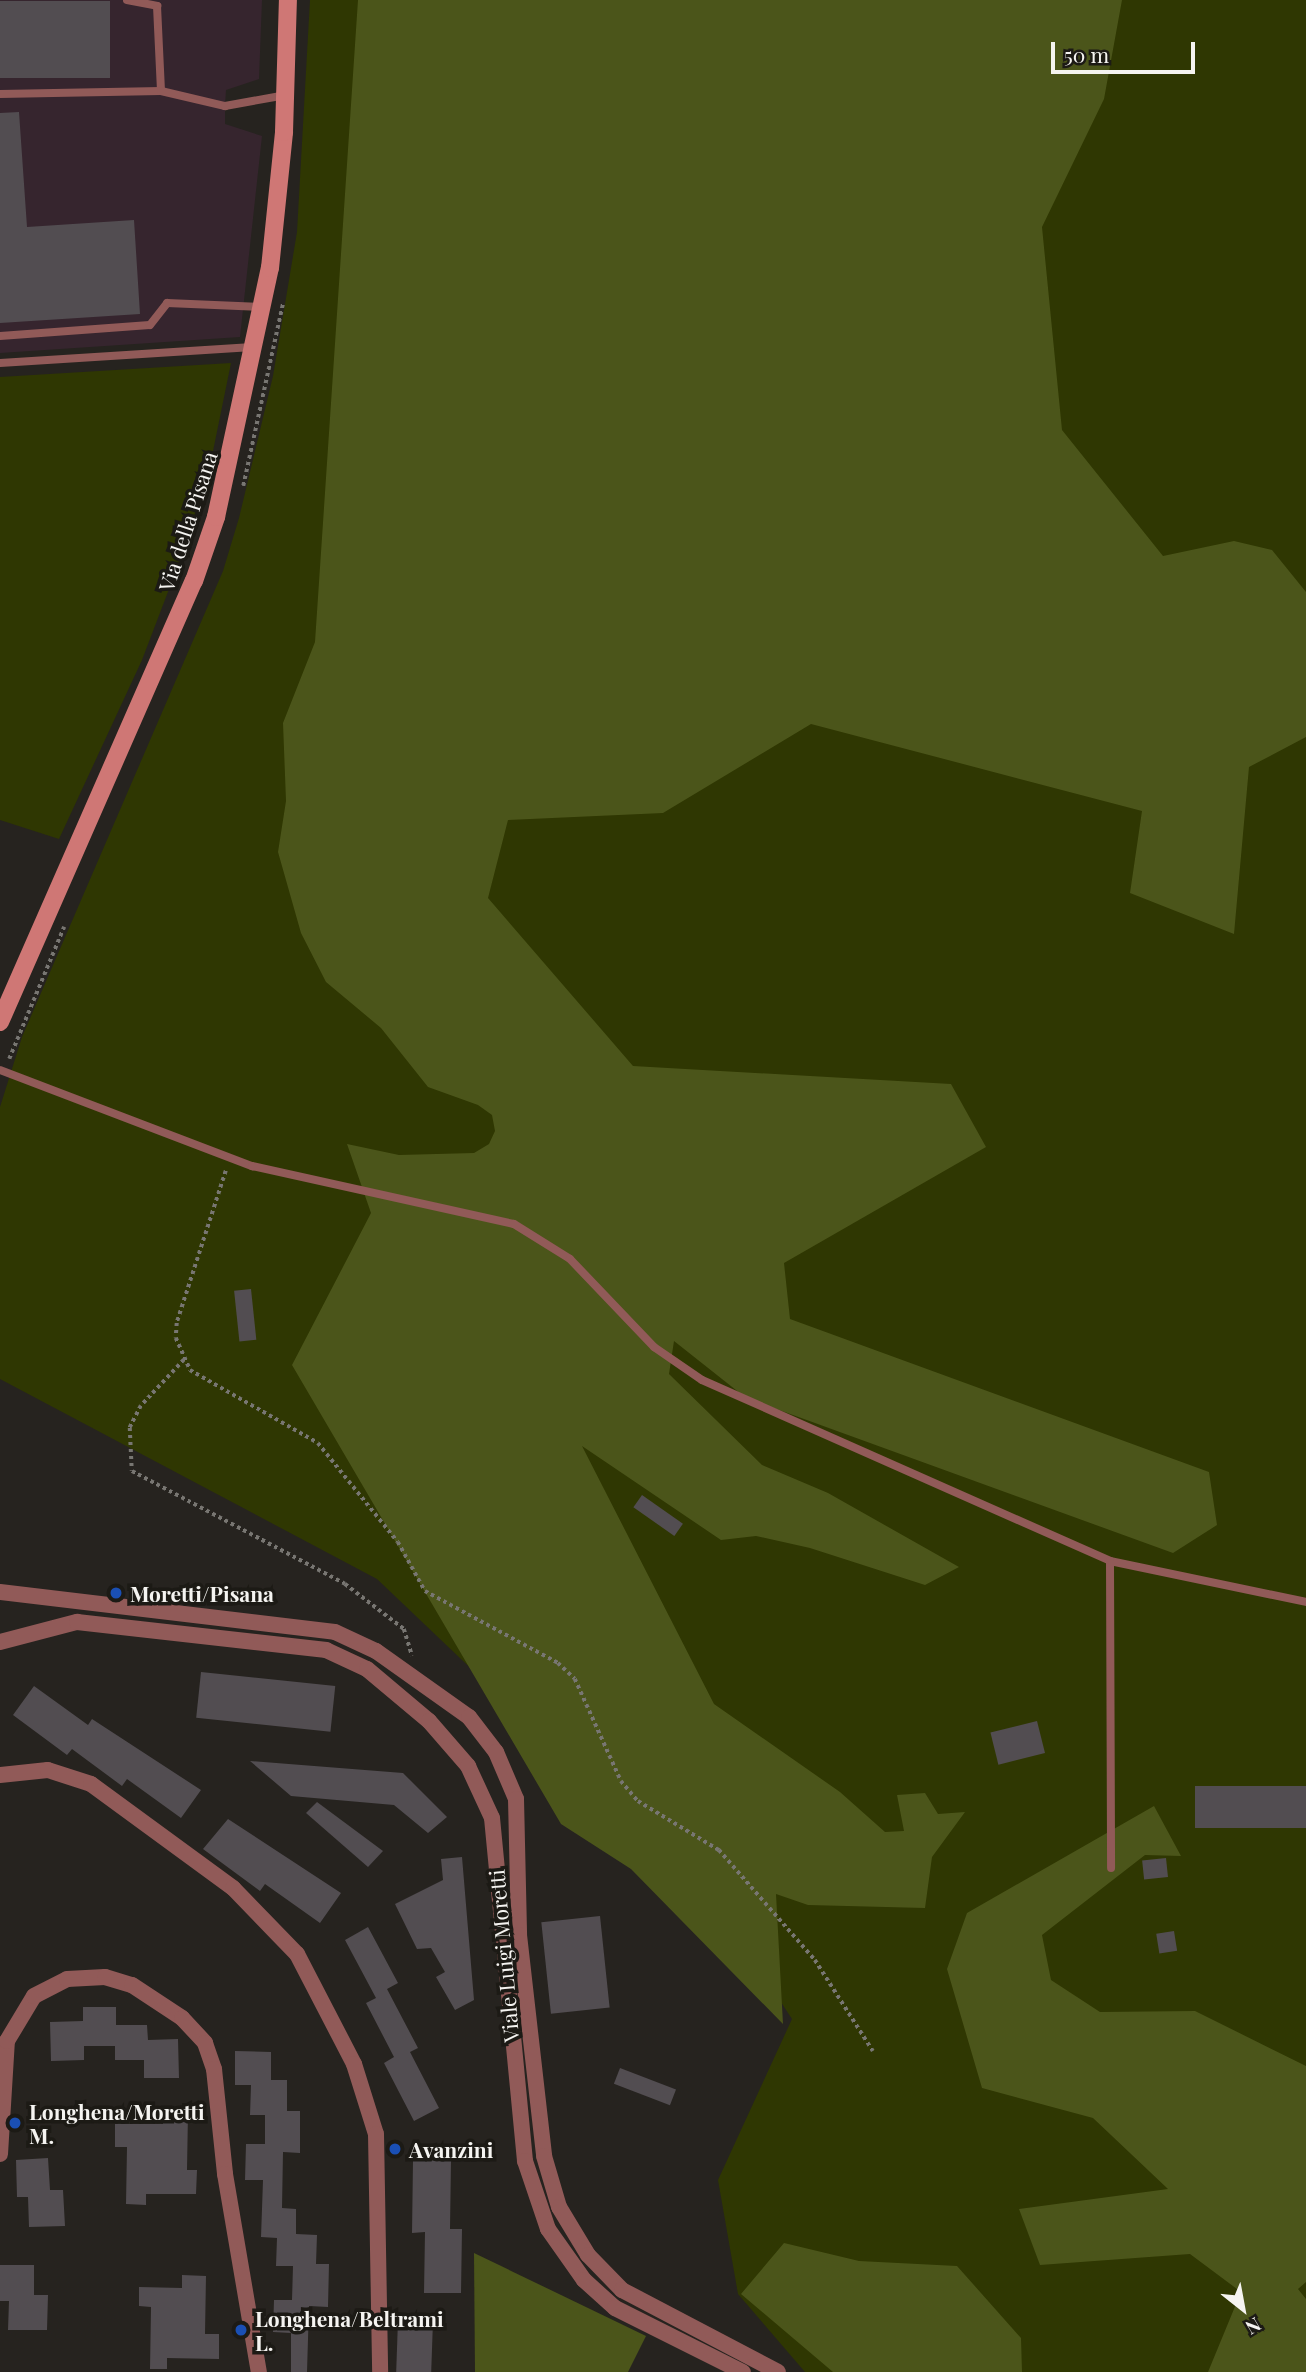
<!DOCTYPE html>
<style>
body{margin:0}
#map{position:relative;width:1306px;height:2372px;overflow:hidden;background:#26231f;font-family:"Playfair Display",serif}
div>[style]{position:absolute}
.commercial>*{inset:0;background:#36252e}
.green>*{inset:0;background:#2f3702}
.forest>*{inset:0;background:#4b551a}
.building>*{inset:0;background:#524d51;transform-origin:0 0}
.path>*{height:3.5px;margin-top:-1.75px;transform-origin:0;background:repeating-linear-gradient(90deg,#787672 0 3.5px,transparent 0 7px)}
.lane>*{height:8px;margin:-4px;padding:0 4px;transform-origin:4px;border-radius:4px;background:#915a58}
.street>*{height:16px;margin:-8px;padding:0 8px;transform-origin:8px;border-radius:8px;background:#915a58}
.secondary>*{height:18px;margin:-9px;padding:0 9px;transform-origin:9px;border-radius:9px;background:#cf7775}
.dots>*{width:19px;height:19px;translate:-50% -50%;box-sizing:border-box;border:4px solid #1c1a15;border-radius:50%}
span{translate:-50% -50%;white-space:nowrap;text-align:center;line-height:1.15;-webkit-text-stroke:7px #1c1a15;paint-order:stroke}
.street-label{font-size:21px;color:#f5f4f1}
.poi-label{font-size:21px;color:#f5f4f1;font-weight:700}
.left{translate:0 -50%;text-align:left}
.north{position:absolute;left:1208px;top:2274px;width:70px;height:70px;-webkit-text-stroke:5px #1c1a15;paint-order:stroke;rotate:149deg;font-size:19px;font-weight:700;line-height:28px;text-align:center;color:#f5f4f1}
.north::after{content:'';display:block;margin:auto;width:24px;height:32px;background:#f5f4f1;clip-path:polygon(50% 0,100% 100%,50% 72%,0 100%)}
.scale{position:absolute;left:1051px;top:42px;width:144px;height:32px;box-sizing:border-box;border:4px solid #f5f4f1;border-top:0;padding-left:9px;font-size:21px;line-height:24px;white-space:nowrap;color:#f5f4f1;-webkit-text-stroke:5px #1c1a15;paint-order:stroke}
</style>
<div id="map">
<div class="commercial">
<i style="clip-path:polygon(0 0,262px 0,259px 79px,226px 90px,225px 106px,225px 124px,262px 136px,240px 337px,0 353px)"></i>
</div>
<div class="green">
<i style="clip-path:polygon(310px 0,1306px 0,1306px 2372px,805px 2372px,738px 2294px,718px 2180px,792px 2019px,714px 1900px,377px 1579px,0 1379px,0 1107px,22px 1037px,223px 571px,239px 518px,273px 376px,297px 232px)"></i>
<i style="clip-path:polygon(231px 363px,203px 500px,142px 660px,59px 839px,0 820px,0 377px)"></i>
</div>
<div class="forest">
<i style="clip-path:polygon(358px 0,1122px 0,1104px 99px,1042px 227px,1062px 430px,1163px 556px,1234px 541px,1272px 550px,1306px 592px,1306px 737px,1249px 767px,1234px 934px,1130px 893px,1142px 811px,811px 724px,663px 813px,508px 820px,488px 898px,633px 1066px,951px 1084px,986px 1147px,784px 1263px,790px 1319px,1209px 1472px,1217px 1525px,1173px 1553px,746px 1398px,674px 1341px,669px 1374px,762px 1465px,828px 1493px,959px 1567px,925px 1585px,810px 1548px,756px 1536px,721px 1540px,582px 1446px,714px 1704px,840px 1792px,885px 1832px,904px 1831px,897px 1795px,925px 1793px,938px 1814px,965px 1812px,932px 1857px,925px 1908px,808px 1905px,776px 1894px,783px 2024px,631px 1869px,561px 1824px,292px 1365px,371px 1213px,347px 1144px,399px 1155px,474px 1153px,489px 1144px,495px 1131px,492px 1115px,478px 1105px,428px 1087px,381px 1028px,326px 982px,301px 933px,278px 852px,286px 801px,283px 723px,315px 642px)"></i>
<i style="clip-path:polygon(1154px 1806px,1181px 1856px,1145px 1855px,1042px 1935px,1051px 1980px,1100px 2012px,1195px 2011px,1306px 2066px,1306px 2282px,1298px 2289px,1306px 2299px,1306px 2372px,1208px 2372px,1241px 2292px,1190px 2254px,1040px 2265px,1019px 2209px,1168px 2189px,1093px 2118px,982px 2088px,947px 1969px,967px 1913px)"></i>
<i style="clip-path:polygon(784px 2243px,859px 2261px,957px 2266px,1021px 2338px,1022px 2372px,833px 2372px,741px 2294px)"></i>
<i style="clip-path:polygon(474px 2253px,646px 2336px,628px 2372px,475px 2372px)"></i>
</div>
<div class="building">
<i style="left:0;top:1px;width:110px;height:77px"></i>
<i style="clip-path:polygon(19px 112px,27px 227px,134px 220px,140px 314px,0 323px,0 113px)"></i>
<i style="left:251px;top:1289px;width:51px;height:17px;rotate:84deg"></i>
<i style="left:642px;top:1495px;width:50px;height:15px;rotate:35deg"></i>
<i style="left:201px;top:1672px;width:135px;height:46px;rotate:6deg"></i>
<i style="clip-path:polygon(34px 1686px,88px 1725px,92px 1719px,201px 1790px,181px 1818px,127px 1779px,122px 1786px,72px 1749px,67px 1755px,13px 1715px)"></i>
<i style="left:1037px;top:1721px;width:33px;height:48px;rotate:76deg"></i>
<i style="clip-path:polygon(250px 1761px,403px 1773px,447px 1817px,428px 1833px,394px 1805px,291px 1796px)"></i>
<i style="left:1306px;top:1786px;width:42px;height:111px;rotate:90deg"></i>
<i style="clip-path:polygon(317px 1802px,383px 1851px,368px 1867px,306px 1813px)"></i>
<i style="clip-path:polygon(228px 1819px,341px 1893px,320px 1923px,265px 1884px,260px 1891px,203px 1849px)"></i>
<i style="clip-path:polygon(462px 1857px,474px 2000px,455px 2010px,436px 1977px,445px 1972px,431px 1948px,417px 1949px,395px 1904px,443px 1880px,441px 1859px)"></i>
<i style="left:1166px;top:1858px;width:19px;height:24px;rotate:84deg"></i>
<i style="left:600px;top:1916px;width:92px;height:59px;rotate:84deg"></i>
<i style="clip-path:polygon(368px 1927px,398px 1983px,387px 1989px,418px 2048px,410px 2052px,439px 2108px,414px 2121px,384px 2063px,394px 2057px,366px 2003px,376px 1998px,345px 1940px)"></i>
<i style="left:1174px;top:1931px;width:20px;height:18px;rotate:81deg"></i>
<i style="clip-path:polygon(83px 2007px,116px 2007px,116px 2025px,147px 2025px,148px 2040px,178px 2039px,179px 2078px,144px 2078px,144px 2060px,115px 2060px,115px 2046px,84px 2046px,84px 2060px,51px 2061px,50px 2022px,83px 2021px)"></i>
<i style="clip-path:polygon(235px 2051px,271px 2052px,271px 2080px,287px 2080px,287px 2111px,300px 2111px,300px 2153px,283px 2152px,282px 2208px,296px 2209px,296px 2234px,317px 2235px,316px 2264px,329px 2264px,328px 2307px,309px 2306px,307px 2372px,291px 2372px,291px 2333px,273px 2332px,274px 2300px,292px 2300px,293px 2266px,276px 2266px,277px 2238px,261px 2237px,263px 2180px,245px 2180px,246px 2144px,265px 2144px,265px 2115px,250px 2115px,251px 2085px,235px 2085px)"></i>
<i style="left:620px;top:2068px;width:60px;height:17px;rotate:21deg"></i>
<i style="clip-path:polygon(163px 2112px,188px 2113px,187px 2170px,197px 2170px,196px 2194px,146px 2194px,146px 2205px,126px 2204px,127px 2147px,115px 2147px,115px 2124px,163px 2124px)"></i>
<i style="clip-path:polygon(48px 2158px,50px 2190px,63px 2190px,65px 2226px,29px 2227px,28px 2197px,17px 2197px,16px 2160px)"></i>
<i style="clip-path:polygon(413px 2160px,451px 2161px,450px 2229px,462px 2229px,461px 2293px,424px 2293px,425px 2232px,412px 2233px)"></i>
<i style="clip-path:polygon(0 2265px,34px 2265px,34px 2295px,48px 2295px,47px 2330px,8px 2330px,9px 2301px,0 2301px)"></i>
<i style="clip-path:polygon(182px 2275px,206px 2276px,205px 2334px,219px 2334px,219px 2359px,167px 2358px,167px 2369px,150px 2369px,151px 2307px,139px 2306px,139px 2287px,182px 2288px)"></i>
<i style="left:398px;top:2320px;width:35px;height:52px;rotate:2deg"></i>
</div>
<div class="path">
<i style="left:243px;top:486px;width:188px;rotate:-77.7deg"></i>
<i style="left:9px;top:1059px;width:143px;rotate:-67.4deg"></i>
<i style="left:226px;top:1171px;width:160px;rotate:107.9deg"></i>
<i style="left:177px;top:1323px;width:15px;rotate:94deg"></i>
<i style="left:176px;top:1338px;width:35px;rotate:66deg"></i>
<i style="left:190px;top:1370px;width:147px;rotate:29.7deg"></i>
<i style="left:318px;top:1443px;width:127px;rotate:51.1deg"></i>
<i style="left:398px;top:1542px;width:56px;rotate:61.1deg"></i>
<i style="left:425px;top:1591px;width:151px;rotate:28.4deg"></i>
<i style="left:558px;top:1663px;width:23px;rotate:43deg"></i>
<i style="left:575px;top:1679px;width:112px;rotate:65.7deg"></i>
<i style="left:621px;top:1781px;width:26px;rotate:50deg"></i>
<i style="left:638px;top:1801px;width:95px;rotate:31.2deg"></i>
<i style="left:719px;top:1850px;width:146px;rotate:48.9deg"></i>
<i style="left:815px;top:1960px;width:108px;rotate:57.5deg"></i>
<i style="left:184px;top:1360px;width:63px;rotate:133.1deg"></i>
<i style="left:141px;top:1406px;width:25px;rotate:117deg"></i>
<i style="left:130px;top:1428px;width:43px;rotate:87.3deg"></i>
<i style="left:132px;top:1471px;width:241px;rotate:27.9deg"></i>
<i style="left:345px;top:1584px;width:74px;rotate:37.3deg"></i>
<i style="left:404px;top:1629px;width:28px;rotate:73deg"></i>
</div>
<div class="lane">
<i style="left:127px;top:0;width:31px;rotate:11deg"></i>
<i style="left:157px;top:6px;width:85px;rotate:87.3deg"></i>
<i style="left:0;top:94px;width:161px;rotate:-1.1deg"></i>
<i style="left:161px;top:91px;width:66px;rotate:13.2deg"></i>
<i style="left:225px;top:106px;width:62px;rotate:-10.2deg"></i>
<i style="left:0;top:336px;width:150px;rotate:-4.2deg"></i>
<i style="left:150px;top:325px;width:28px;rotate:-52deg"></i>
<i style="left:167px;top:303px;width:94px;rotate:2.4deg"></i>
<i style="left:0;top:363px;width:253px;rotate:-3.6deg"></i>
<i style="left:0;top:1070px;width:270px;rotate:20.9deg"></i>
<i style="left:252px;top:1166px;width:268px;rotate:12.5deg"></i>
<i style="left:514px;top:1224px;width:66px;rotate:32deg"></i>
<i style="left:570px;top:1259px;width:122px;rotate:46.3deg"></i>
<i style="left:654px;top:1347px;width:58px;rotate:34.5deg"></i>
<i style="left:702px;top:1380px;width:446px;rotate:23.9deg"></i>
<i style="left:1110px;top:1561px;width:200px;rotate:11.8deg"></i>
<i style="left:1110px;top:1561px;width:307px;rotate:89.8deg"></i>
</div>
<div class="street">
<i style="left:0;top:1592px;width:337px;rotate:6.8deg"></i>
<i style="left:335px;top:1632px;width:45px;rotate:24.9deg"></i>
<i style="left:376px;top:1651px;width:114px;rotate:35.4deg"></i>
<i style="left:469px;top:1717px;width:44px;rotate:52.4deg"></i>
<i style="left:496px;top:1752px;width:51px;rotate:66.9deg"></i>
<i style="left:516px;top:1799px;width:136px;rotate:88.7deg"></i>
<i style="left:519px;top:1935px;width:222px;rotate:83.5deg"></i>
<i style="left:544px;top:2156px;width:53px;rotate:73.6deg"></i>
<i style="left:559px;top:2207px;width:56px;rotate:58.9deg"></i>
<i style="left:588px;top:2255px;width:49px;rotate:45.8deg"></i>
<i style="left:622px;top:2290px;width:176px;rotate:27.7deg"></i>
<i style="left:0;top:1642px;width:80px;rotate:-14.6deg"></i>
<i style="left:77px;top:1622px;width:251px;rotate:6.4deg"></i>
<i style="left:326px;top:1650px;width:45px;rotate:24.9deg"></i>
<i style="left:367px;top:1669px;width:81px;rotate:40deg"></i>
<i style="left:429px;top:1721px;width:60px;rotate:49.1deg"></i>
<i style="left:468px;top:1766px;width:57px;rotate:65.2deg"></i>
<i style="left:492px;top:1818px;width:345px;rotate:84.5deg"></i>
<i style="left:525px;top:2161px;width:72px;rotate:71.3deg"></i>
<i style="left:548px;top:2229px;width:62px;rotate:54.8deg"></i>
<i style="left:584px;top:2280px;width:42px;rotate:42.1deg"></i>
<i style="left:615px;top:2308px;width:143px;rotate:26.6deg"></i>
<i style="left:0;top:1775px;width:48px;rotate:-5.9deg"></i>
<i style="left:48px;top:1770px;width:45px;rotate:18deg"></i>
<i style="left:91px;top:1784px;width:176px;rotate:36.2deg"></i>
<i style="left:233px;top:1888px;width:92px;rotate:45.9deg"></i>
<i style="left:297px;top:1954px;width:124px;rotate:62.6deg"></i>
<i style="left:354px;top:2064px;width:73px;rotate:72.6deg"></i>
<i style="left:376px;top:2134px;width:238px;rotate:89deg"></i>
<i style="left:0;top:2154px;width:113px;rotate:-86.5deg"></i>
<i style="left:7px;top:2041px;width:52px;rotate:-59deg"></i>
<i style="left:34px;top:1996px;width:37px;rotate:-27deg"></i>
<i style="left:67px;top:1979px;width:38px;rotate:-3deg"></i>
<i style="left:105px;top:1977px;width:28px;rotate:17deg"></i>
<i style="left:132px;top:1985px;width:60px;rotate:33.4deg"></i>
<i style="left:182px;top:2018px;width:34px;rotate:47deg"></i>
<i style="left:205px;top:2043px;width:28px;rotate:71deg"></i>
<i style="left:214px;top:2069px;width:106px;rotate:84deg"></i>
<i style="left:225px;top:2174px;width:201px;rotate:80.3deg"></i>
</div>
<div class="secondary">
<i style="left:0;top:1022px;width:482px;rotate:-66.3deg"></i>
<i style="left:194px;top:581px;width:68px;rotate:-71deg"></i>
<i style="left:216px;top:517px;width:255px;rotate:-77.8deg"></i>
<i style="left:270px;top:268px;width:137px;rotate:-84.1deg"></i>
<i style="left:284px;top:132px;width:132px;rotate:-88.3deg"></i>
</div>
<div class="dots">
<i style="left:116px;top:1593px;background:#1a4fb4"></i>
<i style="left:15px;top:2123px;background:#1a4fb4"></i>
<i style="left:395px;top:2149px;background:#1a4fb4"></i>
<i style="left:241px;top:2330px;background:#1a4fb4"></i>
</div>
<div class="street-label">
<span style="left:187px;top:521px;rotate:-72deg">Via della Pisana</span>
<span style="left:503px;top:1956px;rotate:-95deg">Viale Luigi Moretti</span>
</div>
<div class="poi-label">
<span class="left" style="left:130px;top:1593px">Moretti/Pisana</span>
<span class="left" style="left:29px;top:2123px">Longhena/Moretti<br>M.</span>
<span class="left" style="left:409px;top:2149px">Avanzini</span>
<span class="left" style="left:255px;top:2330px">Longhena/Beltrami<br>L.</span>
</div>
<div class="north">N</div>
<div class="scale">50 m</div>
</div>
